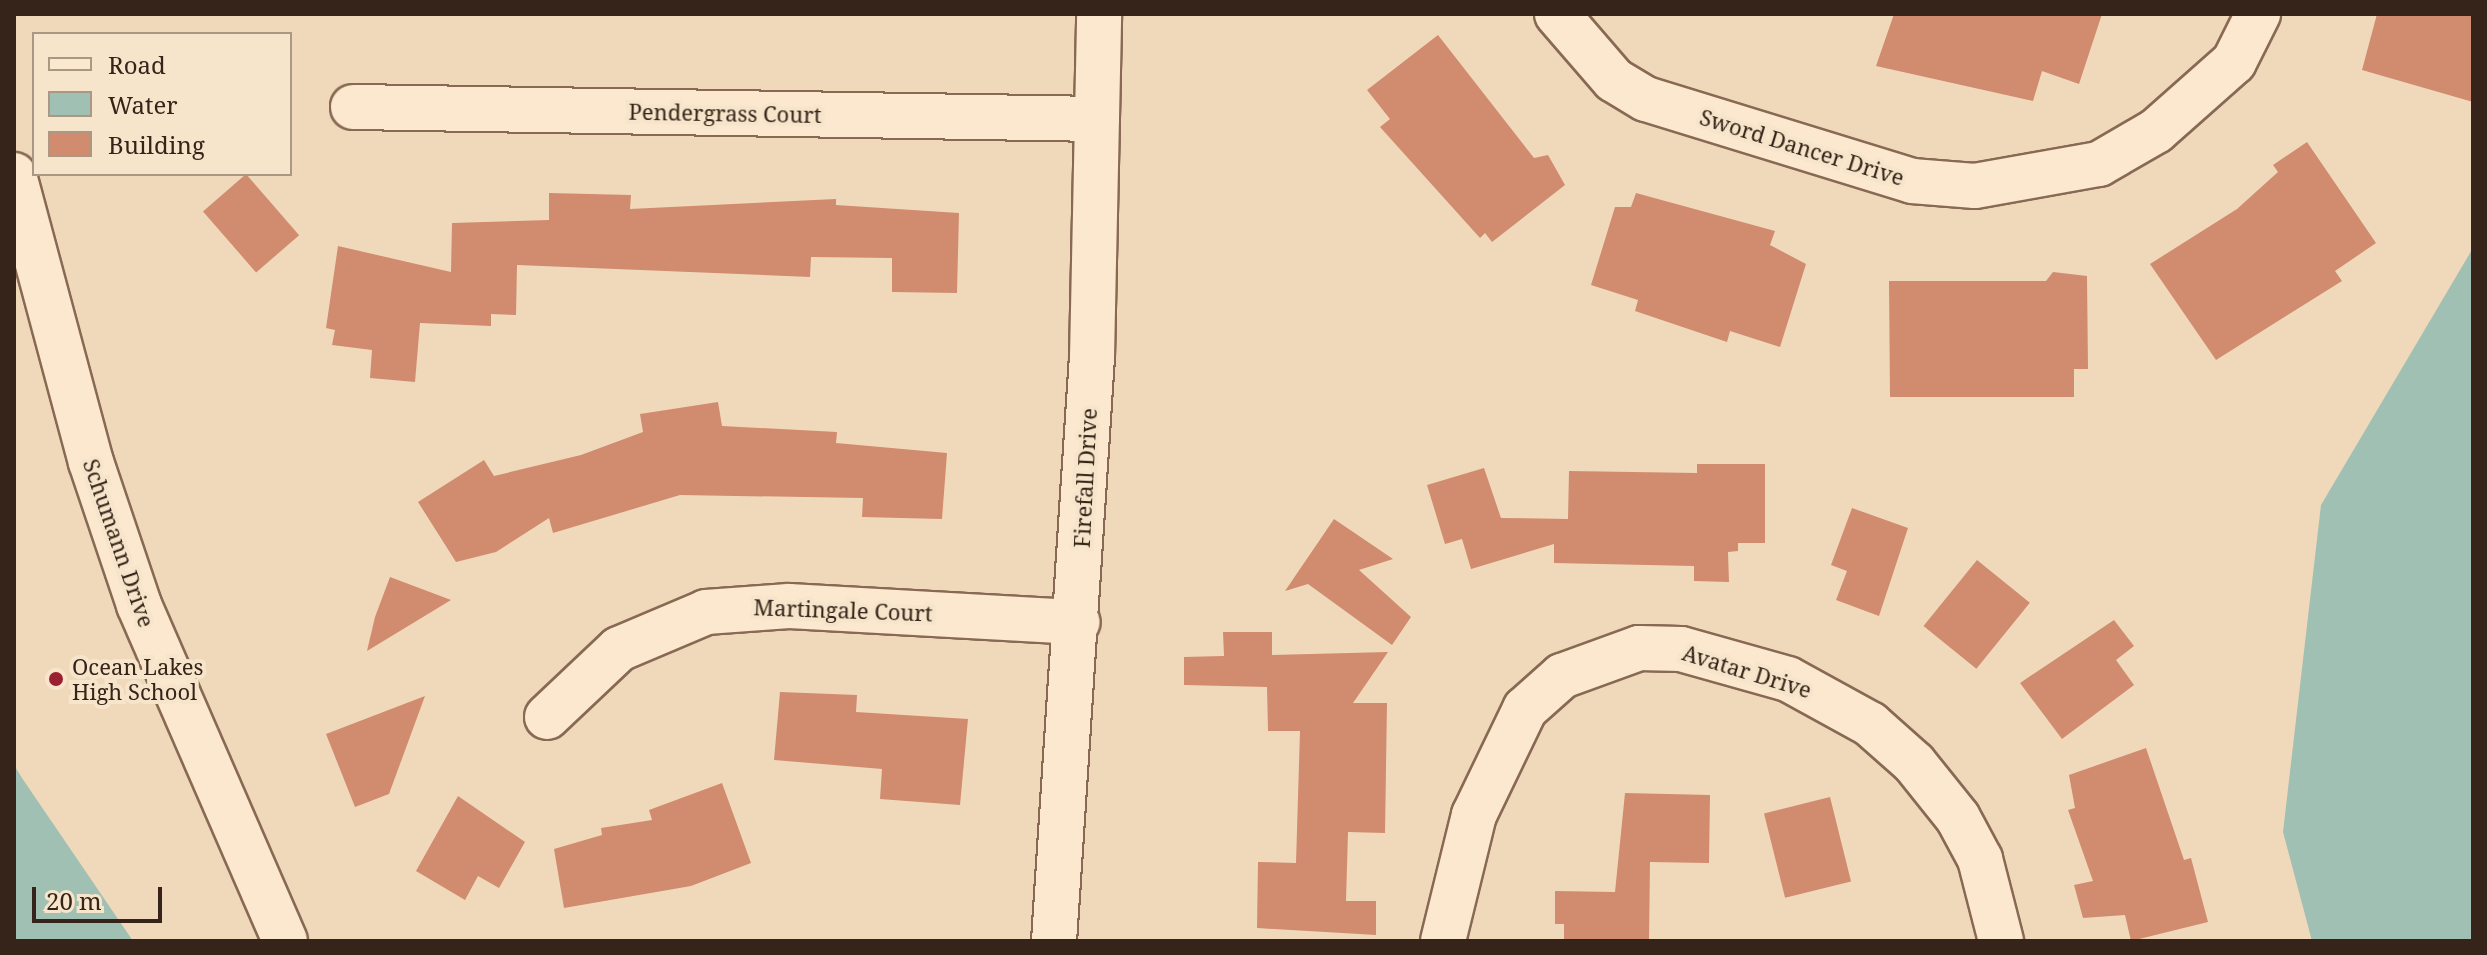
<!DOCTYPE html>
<style>
body{margin:0}
#map{position:relative;width:2487px;height:955px;overflow:hidden;background:#f0d9bb;font-family:"Noto Serif",serif}
div>[style]{position:absolute}
.water>*{inset:0;background:#9fc0b3}
.building>*{inset:0;background:#d18b6e;transform-origin:0 0}
.roads{filter:drop-shadow(2px 0 #886954) drop-shadow(-2px 0 #886954) drop-shadow(0 2px #886954) drop-shadow(0 -2px #886954)}
.minor>*{height:44px;margin:-22px;padding:0 22px;transform-origin:22px;border-radius:22px;background:#fbe8ce}
.dots>*{width:22px;height:22px;translate:-50% -50%;box-sizing:border-box;border:4px solid #f7e5cb;border-radius:50%}
span{translate:-50% -50%;white-space:nowrap;text-align:center;line-height:1.15;-webkit-text-stroke:8px #f7e5cb;paint-order:stroke}
.street-label{font-size:22px;color:#36241a}
.poi-label{font-size:22px;color:#36241a}
.left{translate:0 -50%;text-align:left}
.frame{position:absolute;inset:0;border:16px solid #36241a;pointer-events:none}
.legend{position:absolute;left:32px;top:32px;width:260px;height:144px;box-sizing:border-box;background:#f7e5cb;border:2px solid #aa9884;margin:0;padding:10px 14px;list-style:none;font-size:24px;color:#36241a}
.legend li{display:flex;align-items:center;gap:16px;height:40px}
.legend b{width:40px;border:2px solid #aa9884}
.scale{position:absolute;left:32px;top:887px;width:130px;height:36px;box-sizing:border-box;border:4px solid #36241a;border-top:0;padding-left:10px;font-size:24px;line-height:28px;white-space:nowrap;color:#36241a;-webkit-text-stroke:6px #f7e5cb;paint-order:stroke}
</style>
<div id="map">
<div class="water">
<i style="clip-path:polygon(2473px 248px,2473px 941px,2312px 941px,2283px 832px,2321px 505px)"></i>
<i style="clip-path:polygon(14px 765px,22px 778px,133px 941px,14px 941px)"></i>
</div>
<div class="building">
<i style="clip-path:polygon(1894px 14px,2102px 14px,2079px 84px,2042px 71px,2033px 101px,1876px 66px)"></i>
<i style="clip-path:polygon(2377px 14px,2473px 14px,2473px 102px,2362px 70px)"></i>
<i style="clip-path:polygon(1438px 35px,1534px 158px,1548px 155px,1565px 185px,1492px 242px,1485px 233px,1480px 238px,1380px 127px,1390px 119px,1367px 90px)"></i>
<i style="clip-path:polygon(2307px 142px,2376px 243px,2335px 271px,2342px 281px,2216px 360px,2150px 264px,2237px 209px,2278px 172px,2273px 165px)"></i>
<i style="left:246px;top:174px;width:81px;height:57px;rotate:49deg"></i>
<i style="clip-path:polygon(549px 193px,631px 195px,630px 209px,836px 199px,836px 205px,959px 213px,957px 293px,892px 292px,892px 258px,811px 257px,810px 277px,517px 265px,516px 315px,491px 314px,491px 326px,420px 323px,415px 382px,370px 378px,372px 350px,332px 345px,335px 330px,326px 328px,338px 246px,451px 272px,452px 223px,549px 220px)"></i>
<i style="clip-path:polygon(1636px 193px,1775px 231px,1770px 245px,1806px 264px,1780px 347px,1730px 331px,1727px 342px,1635px 311px,1638px 300px,1591px 285px,1615px 207px,1631px 207px)"></i>
<i style="clip-path:polygon(2053px 272px,2087px 276px,2088px 369px,2074px 369px,2074px 397px,1890px 397px,1889px 281px,2046px 281px)"></i>
<i style="clip-path:polygon(718px 402px,722px 426px,837px 432px,836px 443px,947px 453px,942px 519px,862px 517px,863px 498px,680px 495px,553px 533px,549px 518px,496px 552px,456px 562px,418px 502px,484px 460px,494px 476px,581px 455px,643px 432px,640px 414px)"></i>
<i style="clip-path:polygon(1697px 464px,1765px 464px,1765px 543px,1738px 543px,1738px 551px,1728px 552px,1729px 582px,1694px 581px,1694px 566px,1554px 563px,1554px 544px,1471px 569px,1462px 539px,1445px 544px,1427px 485px,1484px 468px,1501px 518px,1568px 519px,1569px 471px,1697px 473px)"></i>
<i style="clip-path:polygon(1852px 508px,1908px 528px,1879px 616px,1836px 600px,1847px 571px,1831px 565px)"></i>
<i style="clip-path:polygon(1334px 519px,1393px 559px,1359px 570px,1411px 617px,1392px 645px,1308px 584px,1285px 591px)"></i>
<i style="left:1977px;top:560px;width:68px;height:85px;rotate:39deg"></i>
<i style="clip-path:polygon(390px 577px,451px 600px,367px 651px,375px 617px)"></i>
<i style="clip-path:polygon(2114px 620px,2134px 646px,2116px 660px,2134px 685px,2062px 739px,2020px 683px)"></i>
<i style="clip-path:polygon(1223px 632px,1272px 632px,1272px 655px,1388px 652px,1353px 703px,1387px 703px,1385px 833px,1348px 832px,1346px 901px,1376px 901px,1376px 935px,1257px 928px,1258px 862px,1296px 863px,1300px 731px,1268px 731px,1267px 687px,1184px 685px,1184px 657px,1224px 656px)"></i>
<i style="clip-path:polygon(780px 692px,857px 695px,856px 712px,968px 719px,960px 805px,880px 799px,882px 769px,774px 760px)"></i>
<i style="clip-path:polygon(425px 696px,389px 794px,355px 807px,326px 734px)"></i>
<i style="clip-path:polygon(2146px 748px,2184px 860px,2191px 858px,2208px 922px,2131px 941px,2125px 915px,2083px 918px,2074px 885px,2093px 881px,2068px 810px,2075px 808px,2069px 775px)"></i>
<i style="clip-path:polygon(722px 783px,751px 863px,691px 886px,564px 908px,554px 849px,602px 835px,601px 828px,652px 820px,649px 810px)"></i>
<i style="clip-path:polygon(1625px 793px,1710px 795px,1709px 863px,1650px 862px,1649px 941px,1564px 941px,1564px 924px,1555px 924px,1555px 891px,1615px 892px)"></i>
<i style="clip-path:polygon(458px 796px,525px 842px,499px 888px,478px 876px,465px 900px,416px 871px)"></i>
<i style="left:1830px;top:797px;width:87px;height:68px;rotate:76deg"></i>
</div>
<div class="roads">
<div class="minor">
<i style="left:1557px;top:14px;width:87px;rotate:49.2deg"></i>
<i style="left:1614px;top:80px;width:37px;rotate:31deg"></i>
<i style="left:1646px;top:99px;width:278px;rotate:17.1deg"></i>
<i style="left:1912px;top:181px;width:63px;rotate:4.5deg"></i>
<i style="left:1975px;top:186px;width:126px;rotate:-10.1deg"></i>
<i style="left:2099px;top:164px;width:66px;rotate:-30.1deg"></i>
<i style="left:2156px;top:131px;width:104px;rotate:-41.5deg"></i>
<i style="left:2234px;top:62px;width:54px;rotate:-63.4deg"></i>
<i style="left:353px;top:107px;width:744px;rotate:0.92deg"></i>
<i style="left:14px;top:175px;width:297px;rotate:75deg"></i>
<i style="left:91px;top:462px;width:151px;rotate:71.4deg"></i>
<i style="left:139px;top:605px;width:366px;rotate:66.5deg"></i>
<i style="left:547px;top:717px;width:99px;rotate:-43.4deg"></i>
<i style="left:619px;top:649px;width:95px;rotate:-23deg"></i>
<i style="left:706px;top:612px;width:83px;rotate:-4.1deg"></i>
<i style="left:789px;top:606px;width:289px;rotate:3.2deg"></i>
<i style="left:1054px;top:941px;width:585px;rotate:-86.28deg"></i>
<i style="left:1092px;top:357px;width:343px;rotate:-88.8deg"></i>
<i style="left:1443px;top:941px;width:130px;rotate:-76.2deg"></i>
<i style="left:1474px;top:815px;width:118px;rotate:-64.3deg"></i>
<i style="left:1525px;top:709px;width:50px;rotate:-41.7deg"></i>
<i style="left:1562px;top:676px;width:82px;rotate:-20deg"></i>
<i style="left:1639px;top:648px;width:42px;rotate:1.4deg"></i>
<i style="left:1681px;top:649px;width:111px;rotate:15.7deg"></i>
<i style="left:1788px;top:679px;width:94px;rotate:28.8deg"></i>
<i style="left:1870px;top:724px;width:59px;rotate:41.6deg"></i>
<i style="left:1914px;top:763px;width:70px;rotate:51.3deg"></i>
<i style="left:1958px;top:818px;width:47px;rotate:61.8deg"></i>
<i style="left:1980px;top:859px;width:85px;rotate:75.6deg"></i>
</div>
</div>
<div class="dots">
<i style="left:56px;top:679px;background:#9a2131"></i>
</div>
<div class="street-label">
<span style="left:725px;top:113px;rotate:1deg">Pendergrass Court</span>
<span style="left:1802px;top:147px;rotate:17deg">Sword Dancer Drive</span>
<span style="left:1085px;top:478px;rotate:-87deg">Firefall Drive</span>
<span style="left:119px;top:543px;rotate:71deg">Schumann Drive</span>
<span style="left:843px;top:610px;rotate:2deg">Martingale Court</span>
<span style="left:1747px;top:671px;rotate:17deg">Avatar Drive</span>
</div>
<div class="poi-label">
<span class="left" style="left:72px;top:679px">Ocean Lakes<br>High School</span>
</div>
<div class="frame"></div>
<ul class="legend">
<li><b style="height:10px;background:#fbe8ce"></b>Road</li>
<li><b style="height:22px;background:#9fc0b3"></b>Water</li>
<li><b style="height:22px;background:#d18b6e"></b>Building</li>
</ul>
<div class="scale">20 m</div>
</div>
